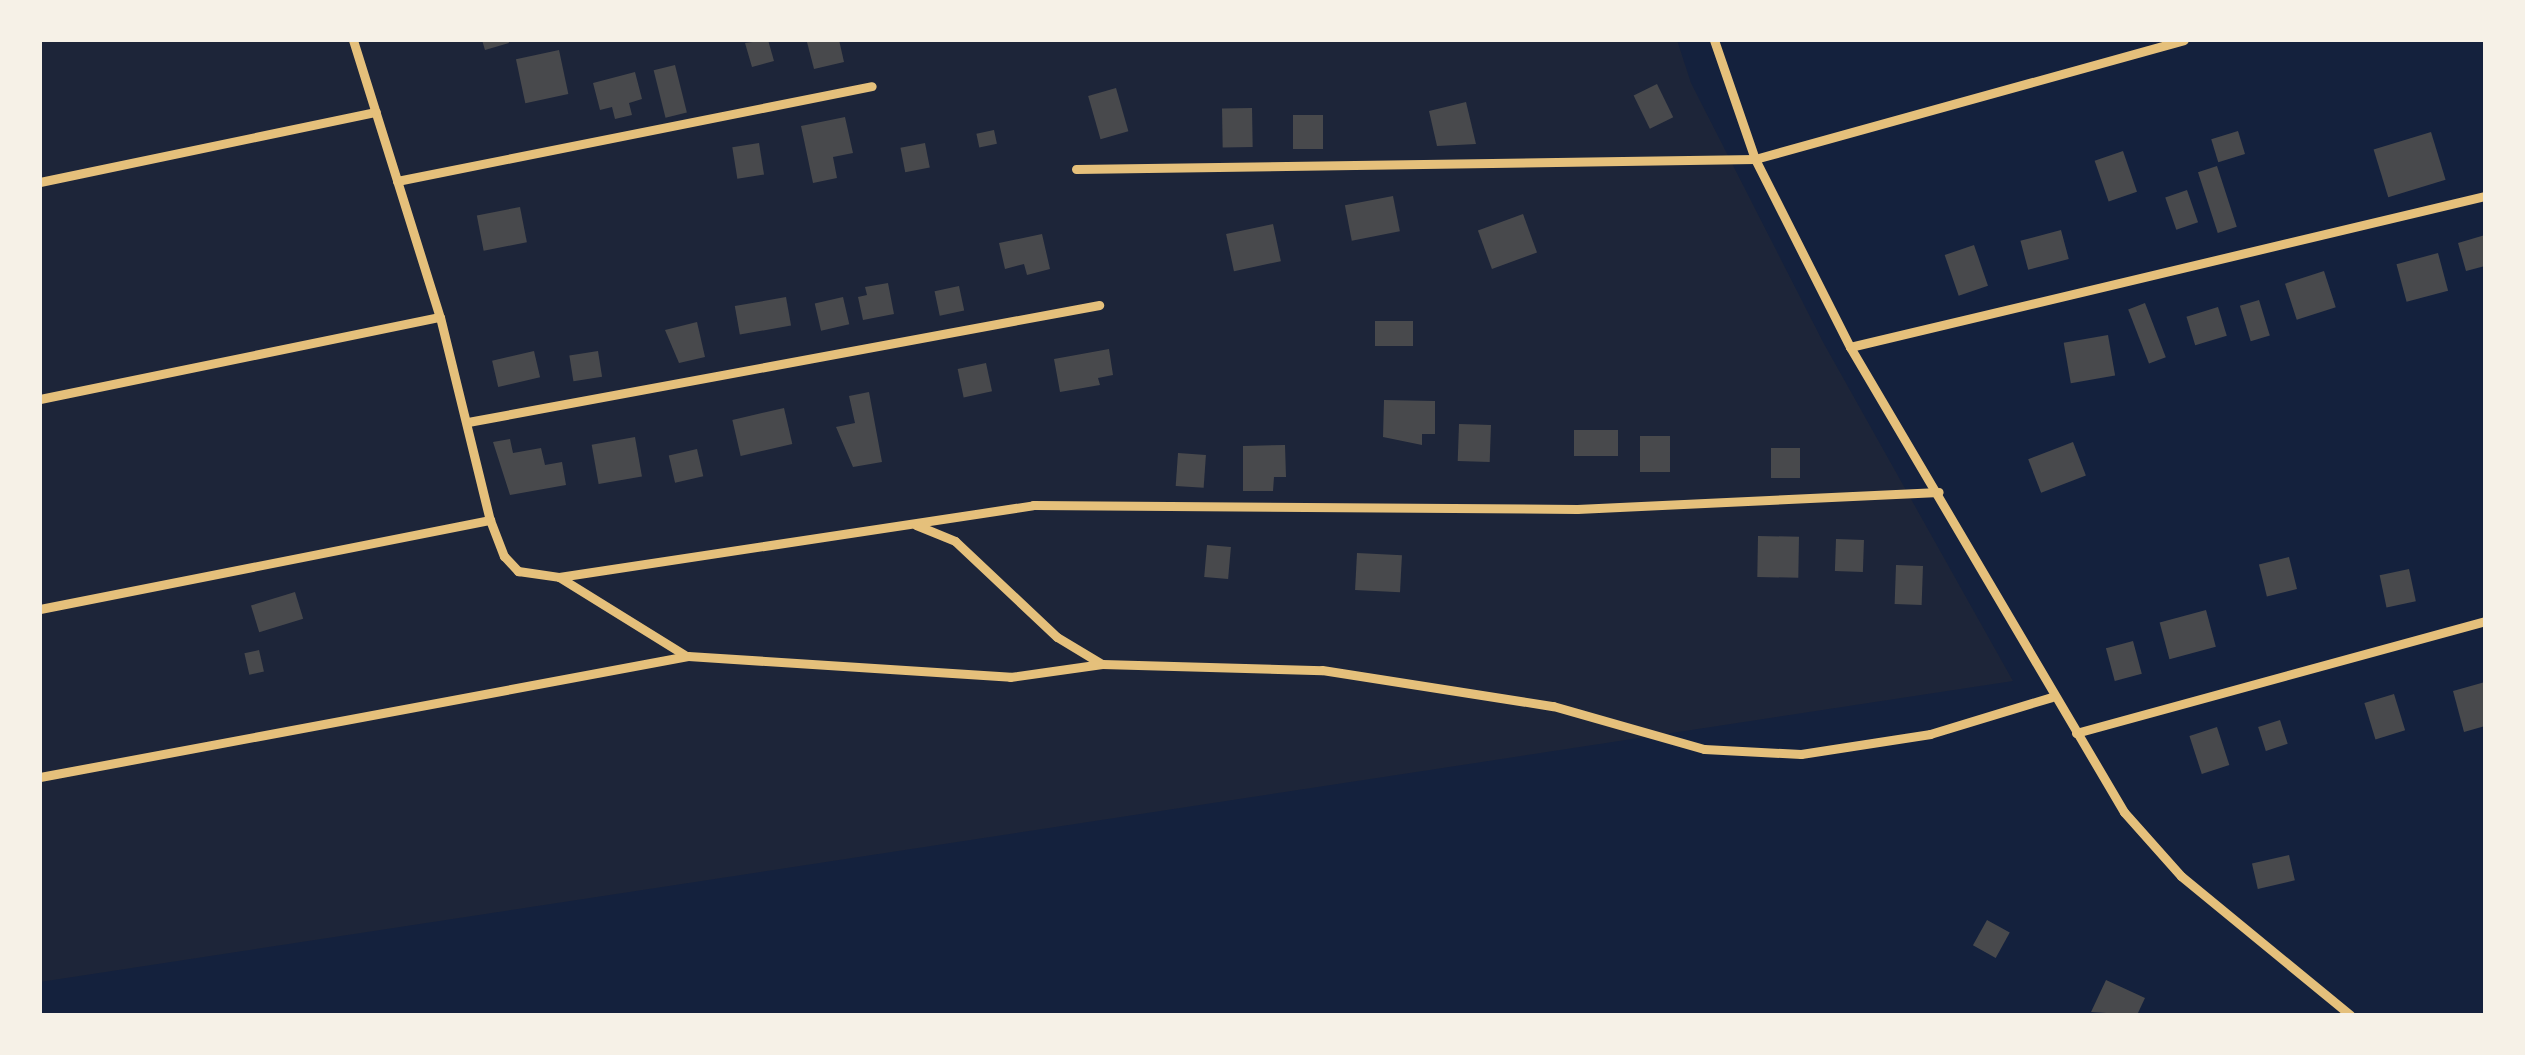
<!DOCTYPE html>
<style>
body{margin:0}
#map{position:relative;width:2525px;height:1055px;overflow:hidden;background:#14213d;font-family:"IBM Plex Serif",serif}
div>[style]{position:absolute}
.green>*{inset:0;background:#1d2539}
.building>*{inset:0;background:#48494c;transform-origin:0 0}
.minor>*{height:9px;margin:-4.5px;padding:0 4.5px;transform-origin:4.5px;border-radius:4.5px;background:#e5c07b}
span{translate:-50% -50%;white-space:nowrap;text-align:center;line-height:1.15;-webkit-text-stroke:8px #f6f1e7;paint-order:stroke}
.frame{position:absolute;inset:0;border:42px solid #f6f1e7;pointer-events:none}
</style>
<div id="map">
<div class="green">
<i style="clip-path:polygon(40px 40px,1677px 40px,1691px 83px,1823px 342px,2013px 681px,40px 982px)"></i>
</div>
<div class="building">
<i style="clip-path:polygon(482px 40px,508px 40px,509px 43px,485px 50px)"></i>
<i style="clip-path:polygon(768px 40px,774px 61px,752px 67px,745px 43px)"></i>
<i style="clip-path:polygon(839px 40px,844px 62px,814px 69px,807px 42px)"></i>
<i style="left:559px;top:50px;width:45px;height:44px;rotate:78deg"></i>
<i style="left:675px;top:65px;width:49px;height:22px;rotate:76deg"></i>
<i style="clip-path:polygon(635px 72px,642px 99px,629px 103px,632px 115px,615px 119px,612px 107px,600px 110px,593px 83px)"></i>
<i style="left:1657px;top:84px;width:37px;height:26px;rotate:64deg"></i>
<i style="left:1116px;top:88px;width:45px;height:29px;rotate:74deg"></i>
<i style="clip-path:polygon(1466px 102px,1476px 144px,1437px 146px,1429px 111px)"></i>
<i style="left:1252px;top:108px;width:39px;height:30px;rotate:89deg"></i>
<i style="left:1293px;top:115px;width:30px;height:34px"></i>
<i style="clip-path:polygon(845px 117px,853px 153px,833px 157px,837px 178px,813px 183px,801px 126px)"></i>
<i style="left:994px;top:130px;width:14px;height:18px;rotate:78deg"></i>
<i style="left:2238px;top:131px;width:24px;height:28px;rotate:73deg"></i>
<i style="left:2431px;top:132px;width:50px;height:60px;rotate:73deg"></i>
<i style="left:759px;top:143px;width:32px;height:27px;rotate:81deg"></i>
<i style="left:925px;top:143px;width:25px;height:25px;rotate:79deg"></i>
<i style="left:2123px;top:151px;width:43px;height:30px;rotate:71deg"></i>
<i style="left:2217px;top:166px;width:64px;height:20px;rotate:72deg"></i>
<i style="left:2187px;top:190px;width:34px;height:23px;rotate:71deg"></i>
<i style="left:1393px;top:196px;width:36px;height:49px;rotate:79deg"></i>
<i style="left:520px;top:207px;width:36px;height:44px;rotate:79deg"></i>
<i style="left:1523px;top:214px;width:41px;height:48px;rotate:70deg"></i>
<i style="left:1273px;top:224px;width:38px;height:48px;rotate:78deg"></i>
<i style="left:2061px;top:230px;width:30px;height:42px;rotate:75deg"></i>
<i style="clip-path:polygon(1042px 234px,1050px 269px,1027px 275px,1024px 264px,1005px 269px,999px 243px)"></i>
<i style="clip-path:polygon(2485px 235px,2485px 266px,2466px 271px,2458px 243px)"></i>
<i style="left:1974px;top:245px;width:43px;height:31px;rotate:71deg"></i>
<i style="left:2438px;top:253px;width:39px;height:43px;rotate:75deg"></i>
<i style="left:2324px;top:271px;width:38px;height:41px;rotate:72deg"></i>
<i style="clip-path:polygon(888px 283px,894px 314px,863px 320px,858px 297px,867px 295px,865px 287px)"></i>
<i style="left:959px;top:286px;width:25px;height:25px;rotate:78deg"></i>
<i style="left:786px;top:297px;width:29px;height:52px;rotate:80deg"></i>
<i style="left:843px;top:297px;width:28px;height:29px;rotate:77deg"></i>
<i style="left:2259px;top:300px;width:37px;height:20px;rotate:73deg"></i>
<i style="left:2145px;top:303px;width:58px;height:18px;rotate:69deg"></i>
<i style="left:2218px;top:307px;width:30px;height:33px;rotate:73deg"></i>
<i style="left:1375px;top:321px;width:38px;height:25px"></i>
<i style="clip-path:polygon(697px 322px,705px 357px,679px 363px,665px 330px)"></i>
<i style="left:2108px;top:335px;width:41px;height:45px;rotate:80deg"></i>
<i style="clip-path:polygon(1109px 349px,1113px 375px,1098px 378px,1100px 385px,1060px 392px,1054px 359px)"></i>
<i style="left:534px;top:351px;width:27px;height:43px;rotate:77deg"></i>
<i style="left:598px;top:351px;width:26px;height:29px;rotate:81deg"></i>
<i style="left:986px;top:363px;width:29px;height:29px;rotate:78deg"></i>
<i style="clip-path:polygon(869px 392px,882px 462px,853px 467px,836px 427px,855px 423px,849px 396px)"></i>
<i style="clip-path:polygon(1384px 400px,1435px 401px,1435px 434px,1422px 434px,1422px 445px,1383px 437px)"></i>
<i style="left:784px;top:408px;width:37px;height:53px;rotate:77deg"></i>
<i style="left:1459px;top:424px;width:32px;height:37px;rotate:2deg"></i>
<i style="left:1574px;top:430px;width:44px;height:26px"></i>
<i style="left:1640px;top:436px;width:30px;height:36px"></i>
<i style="left:635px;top:437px;width:40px;height:44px;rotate:80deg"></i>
<i style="clip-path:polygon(510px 439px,513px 453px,541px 448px,545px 465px,562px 462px,566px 485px,510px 495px,493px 442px)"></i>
<i style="left:2073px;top:442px;width:36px;height:48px;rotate:69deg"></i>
<i style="clip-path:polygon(1285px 445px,1286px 477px,1274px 477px,1273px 491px,1243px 491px,1243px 446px)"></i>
<i style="left:1771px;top:448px;width:29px;height:30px"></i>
<i style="left:697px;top:449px;width:28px;height:29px;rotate:77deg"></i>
<i style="left:1178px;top:453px;width:28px;height:33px;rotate:4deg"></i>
<i style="left:1758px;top:536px;width:41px;height:41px;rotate:1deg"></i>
<i style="left:1836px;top:539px;width:28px;height:32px;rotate:2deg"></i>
<i style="left:1207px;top:545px;width:24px;height:32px;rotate:5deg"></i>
<i style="left:1357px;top:553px;width:45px;height:37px;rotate:3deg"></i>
<i style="left:2289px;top:557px;width:33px;height:31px;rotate:76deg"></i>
<i style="left:1896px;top:565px;width:27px;height:39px;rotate:2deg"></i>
<i style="left:2409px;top:569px;width:33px;height:30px;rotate:78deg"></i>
<i style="left:295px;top:592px;width:28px;height:46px;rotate:73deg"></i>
<i style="left:2206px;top:610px;width:38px;height:48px;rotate:75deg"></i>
<i style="left:2133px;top:641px;width:34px;height:28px;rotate:75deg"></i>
<i style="left:259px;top:650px;width:22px;height:15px;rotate:77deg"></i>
<i style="clip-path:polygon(2485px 682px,2485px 726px,2464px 732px,2453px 691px)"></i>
<i style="left:2394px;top:694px;width:38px;height:31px;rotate:73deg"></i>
<i style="left:2280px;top:720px;width:25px;height:23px;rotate:72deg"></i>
<i style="left:2217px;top:727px;width:40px;height:29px;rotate:72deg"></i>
<i style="left:2289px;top:855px;width:26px;height:38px;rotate:77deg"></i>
<i style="left:1987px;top:920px;width:26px;height:29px;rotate:29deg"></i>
<i style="clip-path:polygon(2106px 980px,2145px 998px,2137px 1015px,2091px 1012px)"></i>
</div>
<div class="minor">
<i style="left:353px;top:40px;width:290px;rotate:72.6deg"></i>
<i style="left:440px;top:317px;width:209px;rotate:76.2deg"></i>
<i style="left:490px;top:520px;width:39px;rotate:69deg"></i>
<i style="left:504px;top:556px;width:21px;rotate:47deg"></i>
<i style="left:518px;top:571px;width:41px;rotate:8.3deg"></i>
<i style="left:559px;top:577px;width:479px;rotate:-8.6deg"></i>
<i style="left:1033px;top:505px;width:544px;rotate:0.42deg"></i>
<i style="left:1577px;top:509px;width:362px;rotate:-2.7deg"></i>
<i style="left:1714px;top:40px;width:126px;rotate:71deg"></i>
<i style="left:1755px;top:159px;width:211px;rotate:63.2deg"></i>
<i style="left:1850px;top:347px;width:540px;rotate:59.49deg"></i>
<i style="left:2124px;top:812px;width:86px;rotate:48.3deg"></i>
<i style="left:2181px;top:876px;width:219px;rotate:39.4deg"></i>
<i style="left:1076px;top:169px;width:679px;rotate:-0.84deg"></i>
<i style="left:1755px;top:159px;width:445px;rotate:-15.5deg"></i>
<i style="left:397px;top:181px;width:484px;rotate:-11.3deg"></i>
<i style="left:40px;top:182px;width:343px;rotate:-11.8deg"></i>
<i style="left:1850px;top:347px;width:653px;rotate:-13.38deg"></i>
<i style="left:40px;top:399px;width:408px;rotate:-11.6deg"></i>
<i style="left:468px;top:422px;width:642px;rotate:-10.5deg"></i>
<i style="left:916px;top:525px;width:42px;rotate:22.3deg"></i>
<i style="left:955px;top:541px;width:140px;rotate:43.3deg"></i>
<i style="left:1057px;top:637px;width:52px;rotate:31deg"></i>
<i style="left:559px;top:577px;width:148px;rotate:31.8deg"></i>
<i style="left:40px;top:609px;width:459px;rotate:-11.2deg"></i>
<i style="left:2076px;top:733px;width:424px;rotate:-15.3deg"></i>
<i style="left:40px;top:777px;width:659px;rotate:-10.58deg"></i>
<i style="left:688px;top:656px;width:323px;rotate:3.7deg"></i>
<i style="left:1010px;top:677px;width:93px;rotate:-8deg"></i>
<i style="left:1102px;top:664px;width:220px;rotate:1.6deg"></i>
<i style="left:1322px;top:670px;width:234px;rotate:8.9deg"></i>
<i style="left:1553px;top:706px;width:157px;rotate:15.9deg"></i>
<i style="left:1704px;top:749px;width:97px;rotate:3deg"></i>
<i style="left:1801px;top:754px;width:131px;rotate:-8.8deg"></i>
<i style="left:1930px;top:734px;width:127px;rotate:-16.9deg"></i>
</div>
<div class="frame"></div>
</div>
